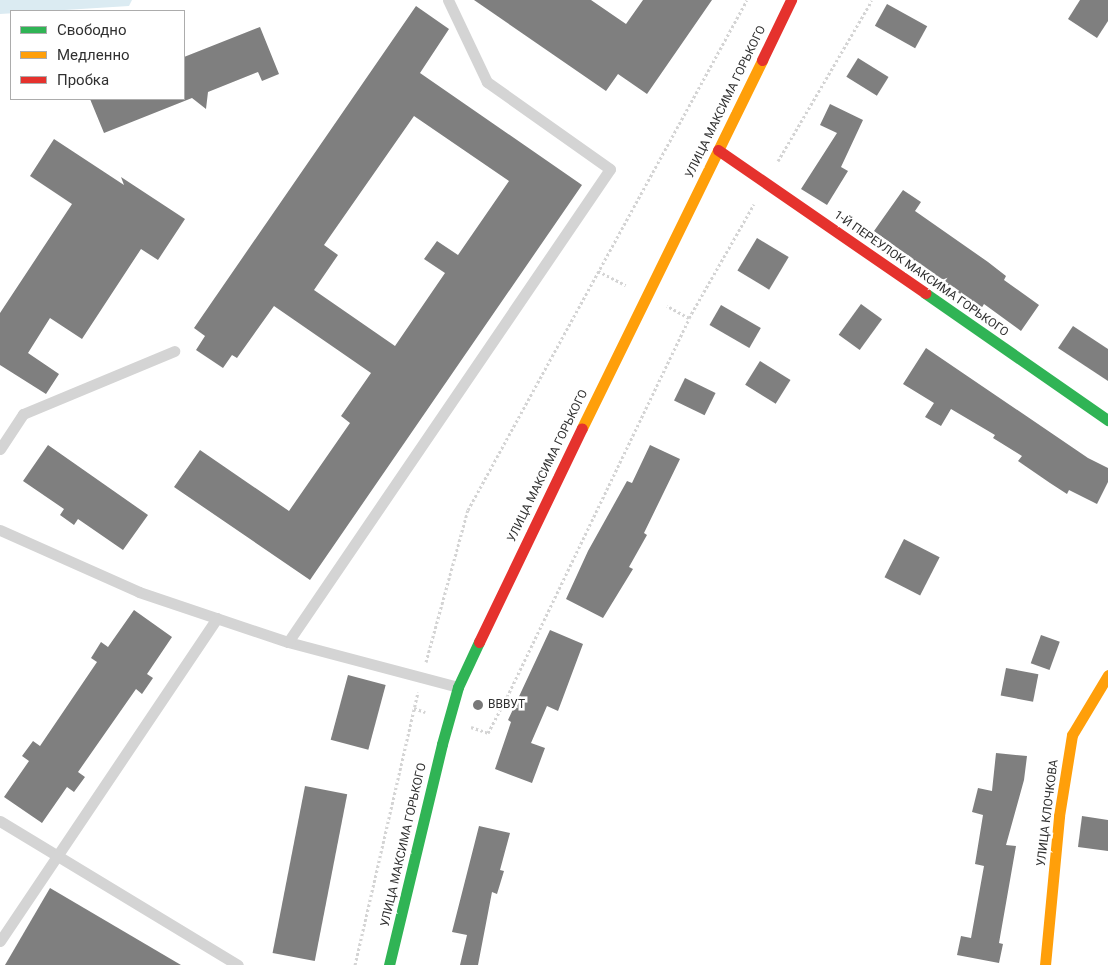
<!DOCTYPE html>
<meta charset="utf-8">
<style>
body{margin:0}
#map{position:relative;width:1108px;height:965px;overflow:hidden;background:#fff;font-family:Roboto,sans-serif}
div>[style]{position:absolute}
.water>*{inset:0;background:#dbebf2}
.building>*{inset:0;background:#7f7f7f;transform-origin:0 0}
.path>*{height:3px;margin-top:-1.5px;transform-origin:0;background:repeating-linear-gradient(90deg,#d4d4d4 0 2.5px,transparent 0 5px)}
.lane>*{height:11px;margin:-5.5px;padding:0 5.5px;transform-origin:5.5px;border-radius:5.5px;background:#d4d4d4}
.fast>*{height:11px;margin:-5.5px;padding:0 5.5px;transform-origin:5.5px;border-radius:5.5px;background:#30b455}
.slow>*{height:11px;margin:-5.5px;padding:0 5.5px;transform-origin:5.5px;border-radius:5.5px;background:#ff9f0a}
.jam>*{height:11px;margin:-5.5px;padding:0 5.5px;transform-origin:5.5px;border-radius:5.5px;background:#e5322d}
.dots>*{width:14px;height:14px;translate:-50% -50%;box-sizing:border-box;border:2px solid #fff;border-radius:50%}
span{translate:-50% -50%;white-space:nowrap;text-align:center;line-height:1.15;-webkit-text-stroke:5px #fff;paint-order:stroke}
.street-label{font-size:12px;color:#303030}
.poi-label{font-size:12px;color:#303030}
.left{translate:0 -50%;text-align:left}
.legend{position:absolute;left:10px;top:10px;width:175px;height:90px;box-sizing:border-box;background:#fff;border:1px solid #acacac;margin:0;padding:6px 9px;list-style:none;font-size:15px;color:#303030}
.legend li{display:flex;align-items:center;gap:10px;height:25px}
.legend b{width:25px;border:1px solid #acacac}
</style>
<div id="map">
<div class="water">
<i style="clip-path:polygon(0 0,132px 0,129px 6px,0 14px)"></i>
</div>
<div class="building">
<i style="clip-path:polygon(474px 0,591px 0,626px 24px,643px 0,712px 0,647px 94px,618px 74px,606px 91px)"></i>
<i style="clip-path:polygon(1080px 0,1108px 0,1108px 21px,1097px 38px,1068px 19px)"></i>
<i style="left:887px;top:4px;width:46px;height:25px;rotate:29deg"></i>
<i style="clip-path:polygon(evenodd,416px 6px,449px 29px,420px 73px,582px 185px,310px 580px,174px 487px,200px 450px,289px 511px,350px 423px,341px 416px,371px 373px,274px 306px,237px 358px,232px 355px,223px 368px,196px 350px,205px 336px,194px 328px,416px 6px,414px 116px,509px 181px,458px 255px,437px 241px,424px 259px,445px 273px,395px 346px,314px 290px,338px 255px,324px 245px,414px 116px)"></i>
<i style="clip-path:polygon(260px 27px,279px 74px,262px 81px,258px 72px,208px 92px,206px 109px,192px 98px,104px 133px,90px 99px,184px 99px,184px 57px)"></i>
<i style="left:858px;top:58px;width:36px;height:22px;rotate:32deg"></i>
<i style="clip-path:polygon(830px 104px,863px 120px,841px 167px,848px 171px,827px 205px,801px 189px,837px 133px,820px 125px)"></i>
<i style="clip-path:polygon(54px 139px,124px 185px,121px 177px,185px 219px,158px 260px,141px 249px,82px 339px,50px 318px,28px 353px,59px 374px,46px 394px,0 365px,0 313px,72px 204px,30px 176px)"></i>
<i style="clip-path:polygon(903px 190px,921px 202px,915px 211px,988px 262px,1006px 276px,1004px 280px,1039px 305px,1021px 331px,984px 304px,981px 309px,874px 231px)"></i>
<i style="left:757px;top:238px;width:37px;height:38px;rotate:31deg"></i>
<i style="left:861px;top:304px;width:26px;height:38px;rotate:36deg"></i>
<i style="left:721px;top:305px;width:46px;height:23px;rotate:30deg"></i>
<i style="clip-path:polygon(1073px 326px,1108px 349px,1108px 381px,1058px 348px)"></i>
<i style="clip-path:polygon(926px 348px,1088px 458px,1108px 468px,1108px 482px,1097px 504px,1069px 490px,1067px 494px,1050px 483px,1018px 461px,1022px 456px,993px 438px,995px 435px,951px 409px,941px 426px,925px 417px,934px 403px,903px 384px)"></i>
<i style="left:760px;top:361px;width:36px;height:28px;rotate:32deg"></i>
<i style="left:685px;top:378px;width:34px;height:25px;rotate:26deg"></i>
<i style="clip-path:polygon(48px 445px,148px 515px,123px 550px,78px 519px,74px 525px,60px 515px,64px 509px,23px 481px)"></i>
<i style="clip-path:polygon(650px 445px,680px 459px,644px 533px,647px 535px,629px 567px,633px 569px,603px 618px,566px 599px,588px 551px,627px 481px,632px 483px)"></i>
<i style="left:904px;top:539px;width:40px;height:43px;rotate:27deg"></i>
<i style="clip-path:polygon(134px 610px,172px 637px,147px 674px,153px 678px,142px 694px,136px 689px,78px 772px,85px 777px,74px 792px,67px 787px,42px 823px,4px 797px,29px 761px,22px 756px,33px 741px,40px 746px,97px 662px,91px 658px,101px 642px,108px 647px)"></i>
<i style="clip-path:polygon(550px 630px,583px 644px,558px 711px,547px 706px,531px 743px,545px 748px,532px 783px,495px 769px,511px 722px,508px 720px)"></i>
<i style="left:1041px;top:635px;width:20px;height:30px;rotate:20deg"></i>
<i style="left:1006px;top:668px;width:33px;height:28px;rotate:11deg"></i>
<i style="left:348px;top:675px;width:39px;height:67px;rotate:15deg"></i>
<i style="clip-path:polygon(996px 753px,1027px 756px,1024px 780px,1006px 845px,1016px 846px,999px 943px,1003px 944px,999px 963px,957px 955px,961px 936px,971px 938px,984px 866px,975px 864px,983px 815px,972px 812px,978px 788px,992px 791px)"></i>
<i style="left:305px;top:786px;width:43px;height:170px;rotate:11deg"></i>
<i style="clip-path:polygon(1082px 816px,1108px 820px,1108px 851px,1078px 847px)"></i>
<i style="clip-path:polygon(479px 826px,510px 833px,500px 870px,504px 871px,497px 894px,492px 892px,478px 965px,460px 965px,467px 935px,452px 932px)"></i>
<i style="clip-path:polygon(50px 888px,181px 965px,5px 965px)"></i>
</div>
<div class="path">
<i style="left:778px;top:161px;width:186px;rotate:-59.7deg"></i>
<i style="left:598px;top:271px;width:31px;rotate:27deg"></i>
<i style="left:689px;top:318px;width:131px;rotate:-60.3deg"></i>
<i style="left:426px;top:662px;width:158px;rotate:-74.6deg"></i>
<i style="left:468px;top:510px;width:581px;rotate:-61.32deg"></i>
<i style="left:414px;top:708px;width:12px;rotate:20deg"></i>
<i style="left:471px;top:727px;width:18px;rotate:19deg"></i>
<i style="left:488px;top:733px;width:41px;rotate:-62.2deg"></i>
<i style="left:507px;top:697px;width:420px;rotate:-64.3deg"></i>
<i style="left:689px;top:318px;width:25px;rotate:-151deg"></i>
<i style="left:355px;top:965px;width:280px;rotate:-77deg"></i>
</div>
<div class="lane">
<i style="left:0;top:449px;width:42px;rotate:-56.7deg"></i>
<i style="left:23px;top:414px;width:164px;rotate:-22.6deg"></i>
<i style="left:0;top:530px;width:152px;rotate:24deg"></i>
<i style="left:139px;top:592px;width:157px;rotate:18.6deg"></i>
<i style="left:288px;top:642px;width:176px;rotate:14.8deg"></i>
<i style="left:288px;top:642px;width:572px;rotate:-55.75deg"></i>
<i style="left:610px;top:169px;width:151px;rotate:-144.7deg"></i>
<i style="left:487px;top:82px;width:91px;rotate:-115.4deg"></i>
<i style="left:0;top:821px;width:278px;rotate:31.2deg"></i>
<i style="left:0;top:941px;width:389px;rotate:-56.1deg"></i>
</div>
<div class="fast">
<i style="left:925px;top:293px;width:223px;rotate:34.8deg"></i>
<i style="left:389px;top:965px;width:227px;rotate:-76.5deg"></i>
<i style="left:442px;top:744px;width:59px;rotate:-74.3deg"></i>
<i style="left:458px;top:687px;width:50px;rotate:-65deg"></i>
</div>
<div class="slow">
<i style="left:582px;top:428px;width:410px;rotate:-63.9deg"></i>
<i style="left:1045px;top:965px;width:150px;rotate:-84.6deg"></i>
<i style="left:1059px;top:816px;width:82px;rotate:-80.9deg"></i>
<i style="left:1072px;top:735px;width:70px;rotate:-59deg"></i>
</div>
<div class="jam">
<i style="left:762px;top:60px;width:67px;rotate:-64.2deg"></i>
<i style="left:718px;top:150px;width:252px;rotate:34.6deg"></i>
<i style="left:479px;top:642px;width:237px;rotate:-64.3deg"></i>
</div>
<div class="dots">
<i style="left:478px;top:705px;background:#787878"></i>
</div>
<div class="street-label">
<span style="left:726px;top:102px;rotate:-64deg">УЛИЦА МАКСИМА ГОРЬКОГО</span>
<span style="left:921px;top:274px;rotate:35deg">1-Й ПЕРЕУЛОК МАКСИМА ГОРЬКОГО</span>
<span style="left:548px;top:466px;rotate:-64deg">УЛИЦА МАКСИМА ГОРЬКОГО</span>
<span style="left:1048px;top:813px;rotate:-83deg">УЛИЦА КЛОЧКОВА</span>
<span style="left:404px;top:845px;rotate:-77deg">УЛИЦА МАКСИМА ГОРЬКОГО</span>
</div>
<div class="poi-label">
<span class="left" style="left:488px;top:705px">ВВВУТ</span>
</div>
<ul class="legend">
<li><b style="height:6px;background:#30b455"></b>Свободно</li>
<li><b style="height:6px;background:#ff9f0a"></b>Медленно</li>
<li><b style="height:6px;background:#e5322d"></b>Пробка</li>
</ul>
</div>
